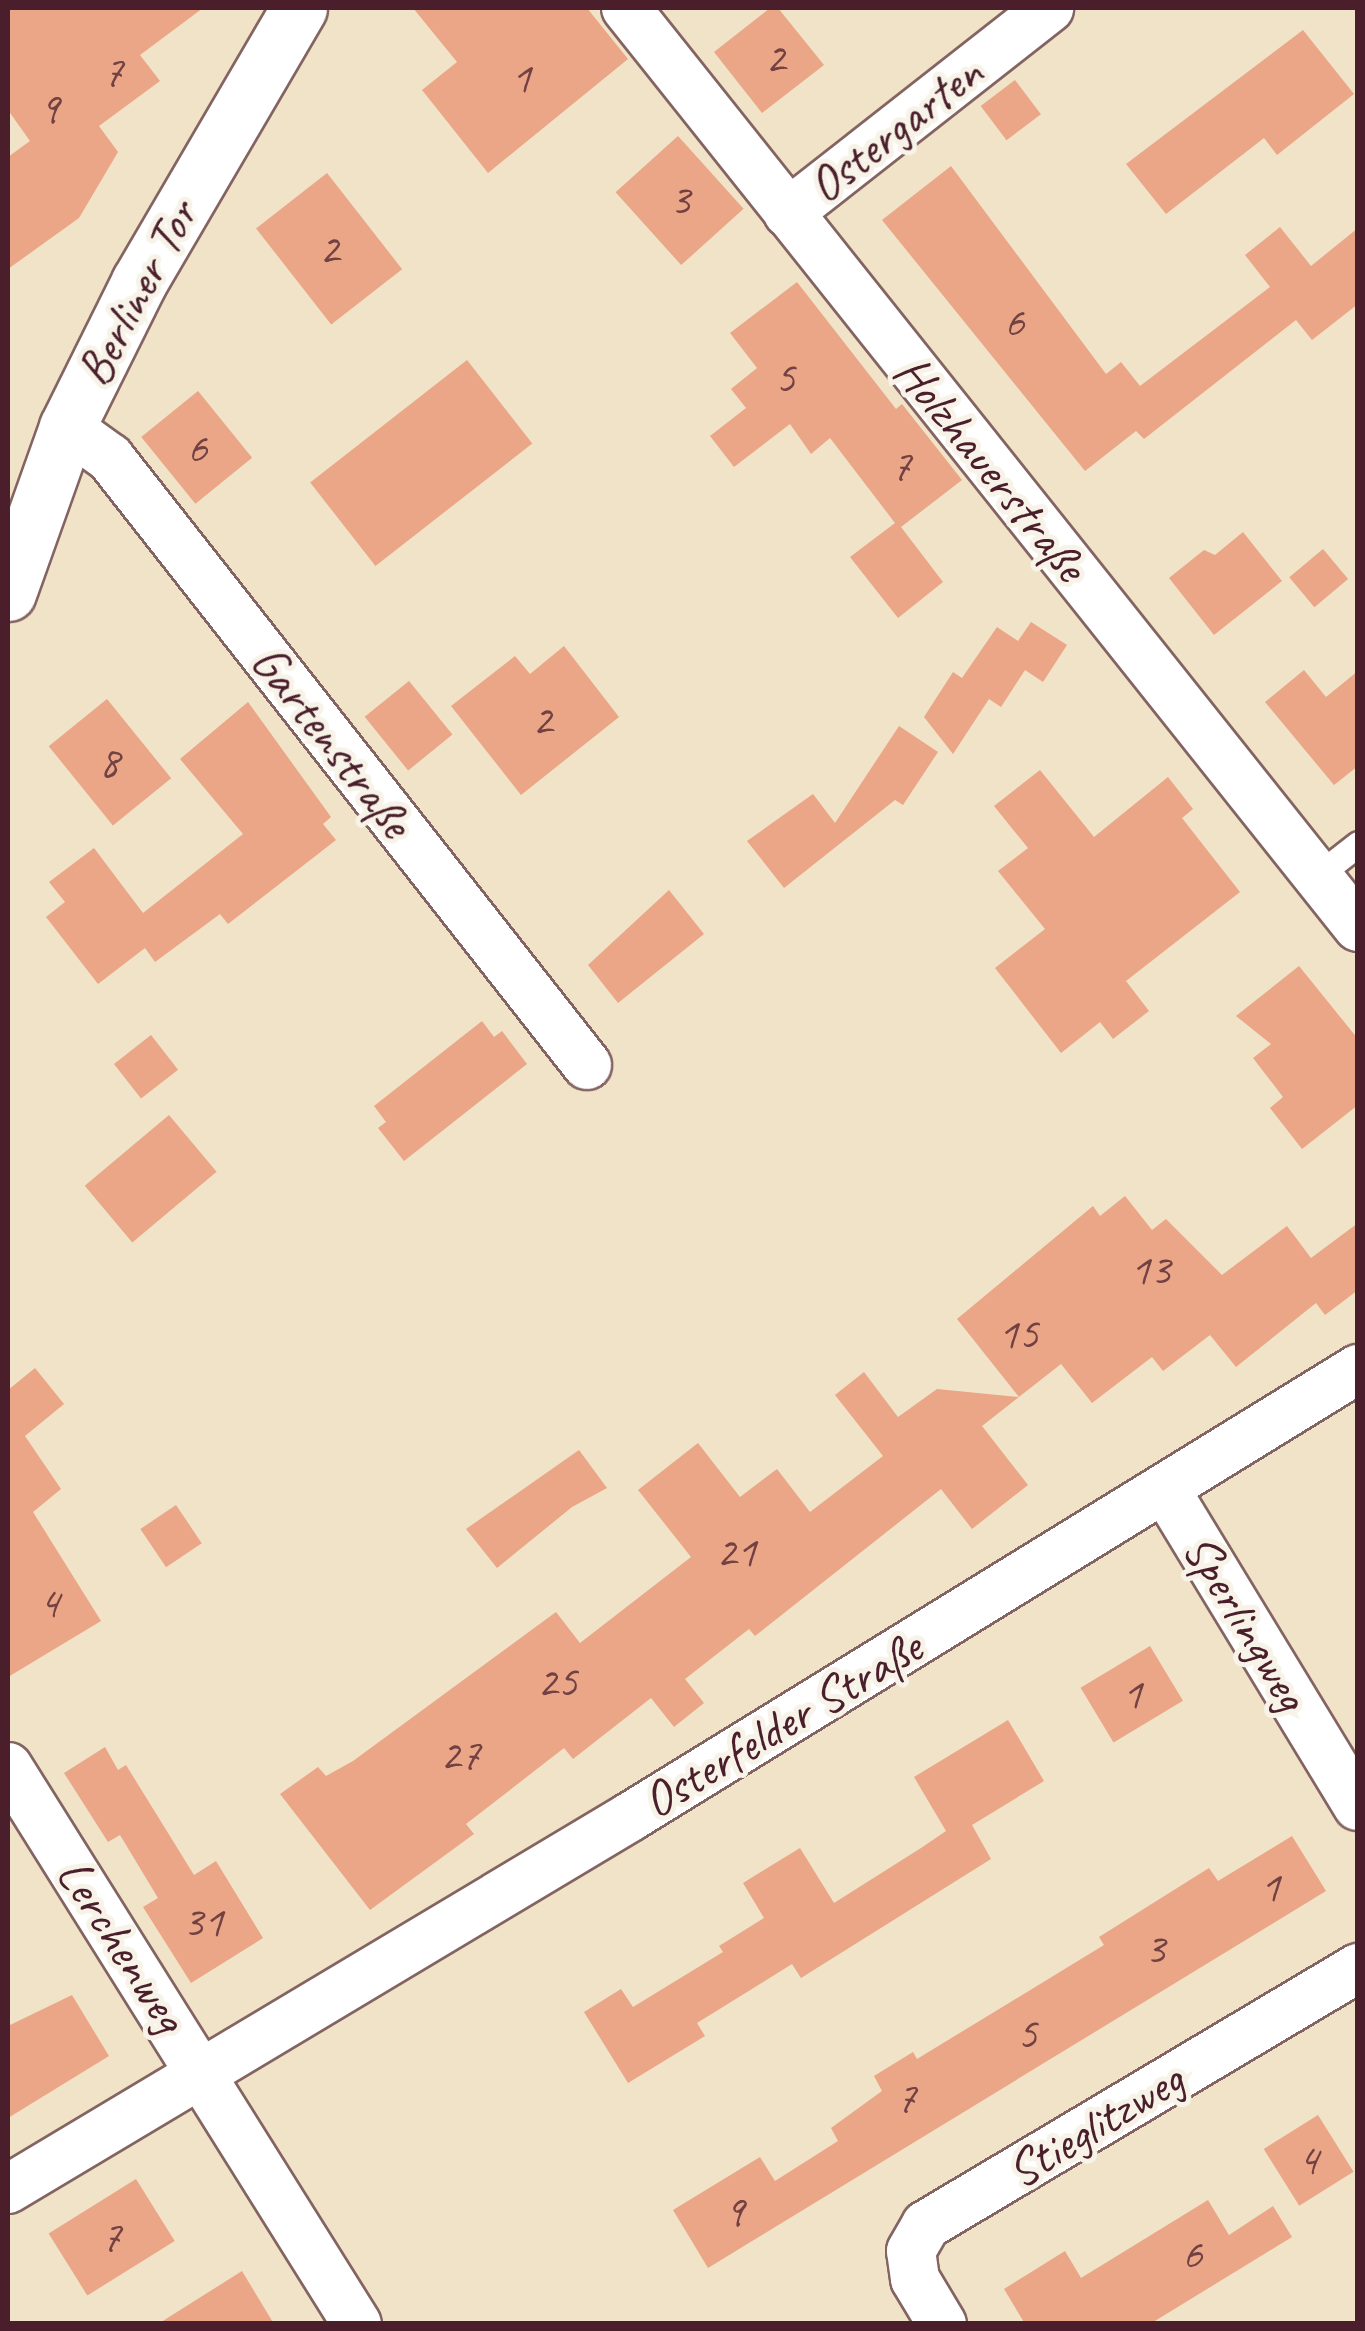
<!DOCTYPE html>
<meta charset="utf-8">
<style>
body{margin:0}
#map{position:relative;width:1365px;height:2331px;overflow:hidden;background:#f0e3c7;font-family:Caveat,sans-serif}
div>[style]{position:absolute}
.building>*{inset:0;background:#eaa687;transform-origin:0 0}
.roads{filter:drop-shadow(2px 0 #846462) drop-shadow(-2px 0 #846462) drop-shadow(0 2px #846462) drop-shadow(0 -2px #846462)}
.lane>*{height:25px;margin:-12.5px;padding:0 12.5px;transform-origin:12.5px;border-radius:12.5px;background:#fff}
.street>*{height:48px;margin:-24px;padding:0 24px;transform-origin:24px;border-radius:24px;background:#fff}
.primary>*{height:55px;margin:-27.5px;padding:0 27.5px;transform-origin:27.5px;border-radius:27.5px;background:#fff}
span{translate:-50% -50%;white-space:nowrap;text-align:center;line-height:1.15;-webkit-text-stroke:10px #f7f3e8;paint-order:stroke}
.number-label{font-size:45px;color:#724142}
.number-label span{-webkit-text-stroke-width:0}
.street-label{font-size:50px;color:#4a1f2b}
.frame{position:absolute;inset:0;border:10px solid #4a1f2b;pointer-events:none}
</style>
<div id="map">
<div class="building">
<i style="clip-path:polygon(8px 8px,203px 8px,140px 55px,160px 81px,99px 126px,118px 152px,79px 218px,8px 269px,8px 157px,30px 141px,8px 110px)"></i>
<i style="clip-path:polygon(413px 8px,587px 8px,628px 59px,488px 173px,422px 90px,457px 62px)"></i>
<i style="clip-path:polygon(770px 8px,778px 8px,824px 65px,762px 113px,714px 52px)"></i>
<i style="clip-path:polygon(1303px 30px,1354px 94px,1277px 155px,1264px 138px,1166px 214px,1126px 164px)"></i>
<i style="left:1015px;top:80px;width:43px;height:43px;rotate:53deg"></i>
<i style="left:678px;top:136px;width:98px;height:84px;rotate:48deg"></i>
<i style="clip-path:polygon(951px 166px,1106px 374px,1121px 362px,1140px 386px,1270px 287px,1245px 255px,1280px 227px,1311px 266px,1358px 228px,1358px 304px,1312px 340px,1296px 320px,1144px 439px,1136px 431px,1085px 471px,882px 220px)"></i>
<i style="left:327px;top:173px;width:122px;height:90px;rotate:52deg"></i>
<i style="clip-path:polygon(797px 282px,896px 409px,902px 404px,962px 480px,901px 527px,943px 582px,898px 618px,850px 557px,895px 523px,830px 438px,811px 454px,790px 424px,734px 467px,710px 436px,746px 408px,731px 389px,757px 368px,730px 333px)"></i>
<i style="left:467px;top:360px;width:106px;height:199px;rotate:52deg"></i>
<i style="left:198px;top:391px;width:86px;height:73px;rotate:51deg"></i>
<i style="clip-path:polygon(1243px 532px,1282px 581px,1214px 635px,1169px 578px,1204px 550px,1215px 555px)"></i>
<i style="left:1323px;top:549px;width:39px;height:44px;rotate:50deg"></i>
<i style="clip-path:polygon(1031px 622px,1067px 645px,1043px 682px,1025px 670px,1001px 707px,989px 699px,953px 754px,924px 717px,953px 672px,962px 678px,997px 627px,1018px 641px)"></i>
<i style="clip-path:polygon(564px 646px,619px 717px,521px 795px,451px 706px,515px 656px,530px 674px)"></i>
<i style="clip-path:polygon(1304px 670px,1326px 697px,1358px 671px,1358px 766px,1334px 785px,1265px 702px)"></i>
<i style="left:409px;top:681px;width:69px;height:57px;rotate:51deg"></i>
<i style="left:107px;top:699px;width:102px;height:75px;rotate:51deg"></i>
<i style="clip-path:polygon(248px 702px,331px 817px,323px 824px,336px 840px,228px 924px,220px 914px,155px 962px,145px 948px,98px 984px,46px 917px,65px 902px,49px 882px,94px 848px,143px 913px,243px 834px,180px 759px)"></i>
<i style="clip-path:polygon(899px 726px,938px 752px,903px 805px,895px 800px,784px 888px,747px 841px,813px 794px,835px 823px)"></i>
<i style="clip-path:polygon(1040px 770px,1094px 837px,1168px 777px,1193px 809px,1182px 818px,1240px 892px,1126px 981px,1149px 1011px,1113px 1039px,1100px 1022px,1061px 1053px,995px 968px,1045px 929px,998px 871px,1028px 848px,994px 806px)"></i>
<i style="clip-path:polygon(669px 890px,704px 934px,618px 1003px,588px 965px)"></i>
<i style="clip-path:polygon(1299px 966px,1358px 1039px,1358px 1105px,1302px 1149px,1270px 1108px,1283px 1097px,1253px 1058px,1271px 1044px,1236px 1016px)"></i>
<i style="clip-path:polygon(482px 1021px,494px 1037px,502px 1031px,527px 1064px,404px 1161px,378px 1128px,386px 1122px,374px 1106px)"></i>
<i style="left:151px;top:1035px;width:44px;height:47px;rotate:52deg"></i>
<i style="left:169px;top:1115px;width:74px;height:110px;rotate:50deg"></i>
<i style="clip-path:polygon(1125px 1196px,1152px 1230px,1166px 1219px,1222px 1275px,1287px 1226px,1311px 1258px,1358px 1223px,1358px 1290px,1325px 1315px,1316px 1303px,1236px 1367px,1210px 1335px,1163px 1371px,1152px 1357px,1092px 1403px,1061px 1364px,982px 1426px,1028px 1485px,972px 1529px,941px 1489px,755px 1636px,749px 1629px,685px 1679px,704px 1703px,674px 1727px,651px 1698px,573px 1759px,564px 1748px,466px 1824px,474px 1834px,370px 1910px,280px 1794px,318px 1767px,326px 1776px,353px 1761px,556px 1612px,580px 1643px,691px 1557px,638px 1490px,698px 1443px,740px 1497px,777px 1469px,810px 1512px,883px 1456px,835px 1395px,864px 1372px,898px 1417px,937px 1389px,1019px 1397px,957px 1319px,1093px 1206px,1100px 1216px)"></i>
<i style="clip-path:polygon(35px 1368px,64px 1404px,25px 1436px,61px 1489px,33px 1512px,101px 1621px,8px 1677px,8px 1390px)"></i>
<i style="clip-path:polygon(579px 1450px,607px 1488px,572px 1507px,497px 1568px,466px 1529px)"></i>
<i style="left:176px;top:1505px;width:46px;height:43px;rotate:56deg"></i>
<i style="left:1150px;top:1646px;width:64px;height:81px;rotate:59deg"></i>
<i style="clip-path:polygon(1008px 1720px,1044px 1781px,972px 1825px,991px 1859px,801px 1978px,792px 1964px,697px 2023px,705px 2036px,628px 2083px,584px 2012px,621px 1989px,633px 2007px,723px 1952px,719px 1946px,764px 1918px,743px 1883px,800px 1848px,834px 1903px,921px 1848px,946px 1831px,914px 1777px)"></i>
<i style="clip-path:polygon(105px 1747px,118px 1770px,126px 1765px,194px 1875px,216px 1861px,263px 1938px,191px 1983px,143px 1907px,158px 1898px,120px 1835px,108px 1842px,64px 1773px)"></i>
<i style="clip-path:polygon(1292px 1836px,1326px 1891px,708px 2268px,673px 2210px,760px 2157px,775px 2181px,838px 2141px,831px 2128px,882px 2091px,874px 2076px,913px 2052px,917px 2059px,1104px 1945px,1099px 1937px,1209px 1868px,1218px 1881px)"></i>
<i style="clip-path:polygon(72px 1995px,109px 2056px,8px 2118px,8px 2026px)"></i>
<i style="left:1318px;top:2115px;width:67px;height:64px;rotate:58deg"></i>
<i style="left:136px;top:2179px;width:73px;height:103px;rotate:58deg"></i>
<i style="clip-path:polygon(1208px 2200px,1229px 2235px,1273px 2206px,1292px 2237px,1150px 2324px,1025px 2324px,1004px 2289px,1065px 2251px,1081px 2278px)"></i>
<i style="clip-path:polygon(242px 2271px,274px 2324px,158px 2324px)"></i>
</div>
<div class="roads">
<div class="lane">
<i style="left:1317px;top:876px;width:52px;rotate:-38deg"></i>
</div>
<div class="street">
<i style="left:626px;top:8px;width:1175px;rotate:51.46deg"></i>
<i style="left:788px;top:213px;width:332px;rotate:-38.1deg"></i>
<i style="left:67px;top:427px;width:53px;rotate:35.8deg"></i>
<i style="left:110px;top:458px;width:772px;rotate:51.84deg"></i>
<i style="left:1165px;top:1489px;width:371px;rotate:58.7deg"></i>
<i style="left:8px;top:1767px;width:657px;rotate:57.93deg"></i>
<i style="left:8px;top:2189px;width:725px;rotate:-30.88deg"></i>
<i style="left:630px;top:1817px;width:855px;rotate:-31.61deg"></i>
<i style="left:942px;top:2324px;width:52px;rotate:-121deg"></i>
<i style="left:915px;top:2279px;width:28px;rotate:-98deg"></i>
<i style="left:911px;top:2251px;width:30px;rotate:-60deg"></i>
<i style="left:926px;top:2225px;width:503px;rotate:-30.75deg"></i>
</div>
<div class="primary">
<i style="left:8px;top:593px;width:176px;rotate:-70.4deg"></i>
<i style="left:67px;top:427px;width:162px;rotate:-63.6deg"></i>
<i style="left:139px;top:282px;width:317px;rotate:-59.7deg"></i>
</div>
</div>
<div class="number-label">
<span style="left:775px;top:58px">2</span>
<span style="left:113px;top:72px">7</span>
<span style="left:521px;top:78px">1</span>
<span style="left:49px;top:109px">9</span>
<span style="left:680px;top:200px">3</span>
<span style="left:329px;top:249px">2</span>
<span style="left:1014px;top:322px">6</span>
<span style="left:785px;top:378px">5</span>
<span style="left:197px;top:448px">6</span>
<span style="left:901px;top:466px">7</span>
<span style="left:542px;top:720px">2</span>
<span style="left:109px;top:762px">8</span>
<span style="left:1150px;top:1270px">13</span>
<span style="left:1018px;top:1334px">15</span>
<span style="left:736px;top:1552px">21</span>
<span style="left:49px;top:1603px">4</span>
<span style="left:557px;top:1682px">25</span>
<span style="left:1132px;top:1694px">1</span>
<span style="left:460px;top:1755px">27</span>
<span style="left:1270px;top:1887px">1</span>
<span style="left:203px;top:1922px">31</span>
<span style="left:1155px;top:1949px">3</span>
<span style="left:1027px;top:2034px">5</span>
<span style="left:906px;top:2098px">7</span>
<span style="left:1308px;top:2160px">4</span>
<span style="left:734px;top:2212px">9</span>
<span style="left:111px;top:2237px">7</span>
<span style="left:1192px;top:2254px">6</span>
</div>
<div class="street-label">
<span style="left:895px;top:129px;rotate:-38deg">Ostergarten</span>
<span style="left:137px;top:293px;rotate:-62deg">Berliner Tor</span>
<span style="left:991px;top:468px;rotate:51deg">Holzhauerstraße</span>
<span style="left:332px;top:741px;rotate:52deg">Gartenstraße</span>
<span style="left:1246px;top:1622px;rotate:59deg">Sperlingweg</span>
<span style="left:782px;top:1724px;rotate:-31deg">Osterfelder Straße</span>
<span style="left:122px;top:1945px;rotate:57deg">Lerchenweg</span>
<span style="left:1095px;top:2125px;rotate:-31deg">Stieglitzweg</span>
</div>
<div class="frame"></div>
</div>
